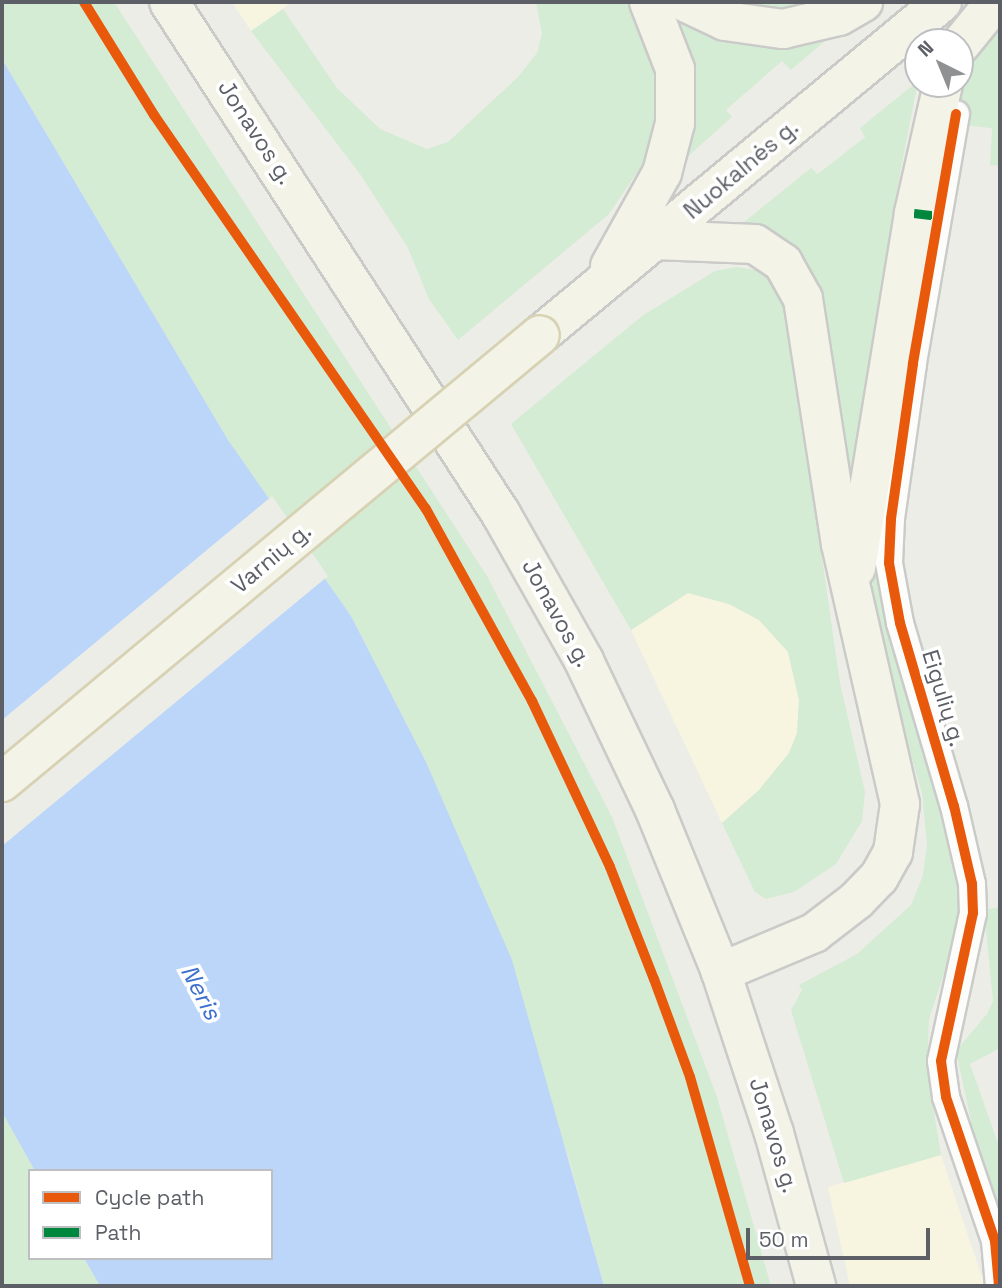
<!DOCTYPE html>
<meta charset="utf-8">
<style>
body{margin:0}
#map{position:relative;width:1002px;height:1288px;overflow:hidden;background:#edede7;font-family:"Space Grotesk",sans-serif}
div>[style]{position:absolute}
.commercial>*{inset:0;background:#f7f5e0}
.green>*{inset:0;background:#d4ebd4}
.water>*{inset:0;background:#bbd6f8}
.pier>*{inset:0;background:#edede7}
.roads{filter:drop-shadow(2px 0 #cacbc9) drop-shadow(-2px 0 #cacbc9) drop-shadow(0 2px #cacbc9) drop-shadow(0 -2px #cacbc9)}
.minor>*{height:26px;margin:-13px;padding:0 13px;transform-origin:13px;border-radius:13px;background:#fcfcfb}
.primary>*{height:38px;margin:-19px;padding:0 19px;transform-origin:19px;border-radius:19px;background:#f3f3e8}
.bridges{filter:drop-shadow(2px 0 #d7d2b3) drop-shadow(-2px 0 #d7d2b3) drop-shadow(0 2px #d7d2b3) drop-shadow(0 -2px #d7d2b3)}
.primary-bridge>*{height:38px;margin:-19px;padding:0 19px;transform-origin:19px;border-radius:19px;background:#f3f3e8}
.quiet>*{height:9px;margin-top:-4.5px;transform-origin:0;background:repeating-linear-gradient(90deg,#00873e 0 18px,transparent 0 27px)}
.cycleway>*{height:10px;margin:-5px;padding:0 5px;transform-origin:5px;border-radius:5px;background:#e8590c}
span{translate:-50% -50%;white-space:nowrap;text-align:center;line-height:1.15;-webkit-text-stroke:7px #fff;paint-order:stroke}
.street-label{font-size:23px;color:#5c5f66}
.water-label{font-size:24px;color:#3d70ce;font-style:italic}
.frame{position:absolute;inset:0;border:4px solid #5c5f66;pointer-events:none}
.legend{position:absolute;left:28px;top:1169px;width:245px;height:91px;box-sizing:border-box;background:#fff;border:2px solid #bebfc2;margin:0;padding:9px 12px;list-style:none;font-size:21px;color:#5c5f66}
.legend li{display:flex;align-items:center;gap:14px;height:35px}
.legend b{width:35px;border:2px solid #bebfc2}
.north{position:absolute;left:904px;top:28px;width:70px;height:70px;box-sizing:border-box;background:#fff;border:2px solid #bebfc2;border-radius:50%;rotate:317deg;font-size:19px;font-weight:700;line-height:28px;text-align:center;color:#5c5f66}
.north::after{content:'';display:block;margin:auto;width:24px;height:32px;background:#8f9193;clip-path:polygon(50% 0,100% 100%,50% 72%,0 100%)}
.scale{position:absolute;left:746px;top:1228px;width:184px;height:32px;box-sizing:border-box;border:4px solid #5c5f66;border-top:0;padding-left:9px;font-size:21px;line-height:24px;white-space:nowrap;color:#5c5f66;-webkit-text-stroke:5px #fff;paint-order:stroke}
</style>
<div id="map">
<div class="commercial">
<i style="clip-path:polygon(232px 2px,292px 2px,251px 31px)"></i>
<i style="clip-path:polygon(688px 593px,729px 604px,759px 620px,788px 652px,799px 700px,797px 733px,789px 753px,759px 790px,722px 823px,631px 630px)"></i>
<i style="clip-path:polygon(941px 1155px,985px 1286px,850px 1286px,828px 1187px)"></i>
</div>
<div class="green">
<i style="clip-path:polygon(2px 2px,114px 2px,487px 576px,612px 817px,717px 1097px,771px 1286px,604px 1286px,568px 1156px,426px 762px,351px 616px,228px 440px,2px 59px)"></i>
<i style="clip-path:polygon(536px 2px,629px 2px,646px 36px,658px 84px,658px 120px,651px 152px,609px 214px,458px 340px,429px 299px,408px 248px,360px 174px,251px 31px,283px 9px,337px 88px,380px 129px,427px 149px,448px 142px,517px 78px,537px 53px,542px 34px)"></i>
<i style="clip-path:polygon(665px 2px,832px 35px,791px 70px,782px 61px,726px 110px,732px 117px,686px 158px)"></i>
<i style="clip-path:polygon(707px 2px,842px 2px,797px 19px)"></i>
<i style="clip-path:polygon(1000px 13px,1000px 166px,990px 165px,992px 128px,960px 125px,951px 88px,960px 84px,960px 70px,971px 47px)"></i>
<i style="clip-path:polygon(918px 81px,895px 200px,846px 502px,822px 348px,738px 227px,811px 168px,818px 174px,865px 137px,860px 128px)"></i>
<i style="clip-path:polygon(737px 267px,761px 271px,785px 302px,840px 683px,865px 792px,862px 821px,836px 864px,794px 892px,766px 899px,755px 892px,722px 823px,759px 790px,789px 753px,797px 733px,799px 700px,788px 652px,759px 620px,729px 604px,688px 593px,631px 630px,511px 424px,642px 316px,715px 271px)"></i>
<i style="clip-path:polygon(883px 512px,964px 879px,963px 915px,929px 1019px,927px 1069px,941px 1155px,844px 1183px,791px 1010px,802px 990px,799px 985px,857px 954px,911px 905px,923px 875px,927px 844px,922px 793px,876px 636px,872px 577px)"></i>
<i style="clip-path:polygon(1000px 907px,1000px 1048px,970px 1064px,1000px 1149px,1000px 1212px,974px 1135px,956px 1051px,987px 1014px,993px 1001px,984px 910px)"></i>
<i style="clip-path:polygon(2px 1112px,35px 1171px,30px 1171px,30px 1258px,84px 1258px,100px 1286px,2px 1286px)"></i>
</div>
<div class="water">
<i style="clip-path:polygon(2px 59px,228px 440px,351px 616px,426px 762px,512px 960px,604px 1286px,100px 1286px,84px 1258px,271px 1258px,271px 1171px,35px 1171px,2px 1112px)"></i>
</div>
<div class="pier">
<i style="clip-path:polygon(272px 496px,328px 576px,2px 846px,2px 720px)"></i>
</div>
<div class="roads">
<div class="minor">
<i style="left:956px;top:114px;width:254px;rotate:99.8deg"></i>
<i style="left:913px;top:364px;width:157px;rotate:98.1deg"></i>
<i style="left:891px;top:519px;width:44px;rotate:92.6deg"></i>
<i style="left:889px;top:563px;width:61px;rotate:79.6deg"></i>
<i style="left:900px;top:623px;width:191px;rotate:73.6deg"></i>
<i style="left:954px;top:806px;width:80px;rotate:77deg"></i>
<i style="left:972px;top:884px;width:29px;rotate:88deg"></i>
<i style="left:973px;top:913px;width:151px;rotate:102.2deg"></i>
<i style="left:941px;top:1061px;width:36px;rotate:82deg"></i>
<i style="left:946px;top:1097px;width:152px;rotate:71.2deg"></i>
<i style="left:995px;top:1241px;width:45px;rotate:84.9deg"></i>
</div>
<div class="primary">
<i style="left:169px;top:2px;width:610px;rotate:57.04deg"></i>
<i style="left:501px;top:514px;width:169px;rotate:60.5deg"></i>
<i style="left:584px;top:661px;width:165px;rotate:64.5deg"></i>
<i style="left:655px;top:810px;width:175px;rotate:67.8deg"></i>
<i style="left:721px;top:972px;width:169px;rotate:71.8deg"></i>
<i style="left:774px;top:1133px;width:159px;rotate:74.6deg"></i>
<i style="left:685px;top:2px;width:44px;rotate:25.4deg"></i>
<i style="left:725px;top:21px;width:59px;rotate:7.9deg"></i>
<i style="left:783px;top:29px;width:57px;rotate:-13.1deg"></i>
<i style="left:839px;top:16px;width:28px;rotate:-30deg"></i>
<i style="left:960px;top:45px;width:55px;rotate:-50.9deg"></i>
<i style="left:655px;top:240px;width:100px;rotate:2.3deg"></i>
<i style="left:755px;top:244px;width:34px;rotate:34deg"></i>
<i style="left:783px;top:263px;width:41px;rotate:60.9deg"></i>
<i style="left:803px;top:299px;width:248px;rotate:81.2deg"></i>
<i style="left:841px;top:544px;width:267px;rotate:77.2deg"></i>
<i style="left:900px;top:804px;width:49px;rotate:98.3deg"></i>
<i style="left:893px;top:852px;width:29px;rotate:119deg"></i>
<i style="left:879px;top:877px;width:32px;rotate:134deg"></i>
<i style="left:857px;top:900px;width:54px;rotate:142.5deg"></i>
<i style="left:814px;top:933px;width:101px;rotate:157.2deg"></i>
<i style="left:610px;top:266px;width:107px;rotate:-60.8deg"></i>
<i style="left:662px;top:173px;width:52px;rotate:-75.4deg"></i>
<i style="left:675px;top:123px;width:54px;rotate:-90deg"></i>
<i style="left:675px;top:69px;width:72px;rotate:-111.2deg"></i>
<i style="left:540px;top:335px;width:522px;rotate:-39.64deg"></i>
<i style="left:856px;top:568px;width:360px;rotate:-80.7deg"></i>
<i style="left:914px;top:213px;width:132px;rotate:-77.3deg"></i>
</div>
</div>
<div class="bridges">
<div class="primary-bridge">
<i style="left:2px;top:782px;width:699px;rotate:-39.72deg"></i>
</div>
</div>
<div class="quiet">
<i style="left:914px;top:213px;width:23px;rotate:7deg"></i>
</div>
<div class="cycleway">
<i style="left:84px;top:2px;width:133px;rotate:58.2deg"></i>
<i style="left:154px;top:115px;width:479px;rotate:55.4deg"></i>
<i style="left:426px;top:509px;width:219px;rotate:61.1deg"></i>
<i style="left:532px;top:701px;width:183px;rotate:64.8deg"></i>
<i style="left:610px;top:867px;width:120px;rotate:68.6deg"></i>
<i style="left:654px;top:979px;width:104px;rotate:69.8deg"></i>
<i style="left:690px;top:1077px;width:217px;rotate:74deg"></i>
<i style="left:956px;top:114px;width:254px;rotate:99.8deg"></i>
<i style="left:913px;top:364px;width:157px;rotate:98.1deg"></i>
<i style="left:891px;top:519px;width:44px;rotate:92.6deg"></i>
<i style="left:889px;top:563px;width:61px;rotate:79.6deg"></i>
<i style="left:900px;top:623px;width:191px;rotate:73.6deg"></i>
<i style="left:954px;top:806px;width:80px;rotate:77deg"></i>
<i style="left:972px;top:884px;width:29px;rotate:88deg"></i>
<i style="left:973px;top:913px;width:151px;rotate:102.2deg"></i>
<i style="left:941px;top:1061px;width:36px;rotate:82deg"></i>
<i style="left:946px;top:1097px;width:152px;rotate:71.2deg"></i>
<i style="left:995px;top:1241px;width:45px;rotate:84.9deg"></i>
</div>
<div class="street-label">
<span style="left:256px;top:132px;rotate:57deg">Jonavos g.</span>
<span style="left:741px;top:169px;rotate:-40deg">Nuokalnės g.</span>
<span style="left:271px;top:558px;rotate:-40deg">Varnių g.</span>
<span style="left:557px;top:613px;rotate:61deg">Jonavos g.</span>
<span style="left:944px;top:698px;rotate:73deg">Eigulių g.</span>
<span style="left:774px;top:1135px;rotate:73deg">Jonavos g.</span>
</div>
<div class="water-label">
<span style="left:201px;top:992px;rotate:62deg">Neris</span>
</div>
<div class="frame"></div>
<ul class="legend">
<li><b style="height:9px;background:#e8590c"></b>Cycle path</li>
<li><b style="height:9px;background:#00873e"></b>Path</li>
</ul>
<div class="north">N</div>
<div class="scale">50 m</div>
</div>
